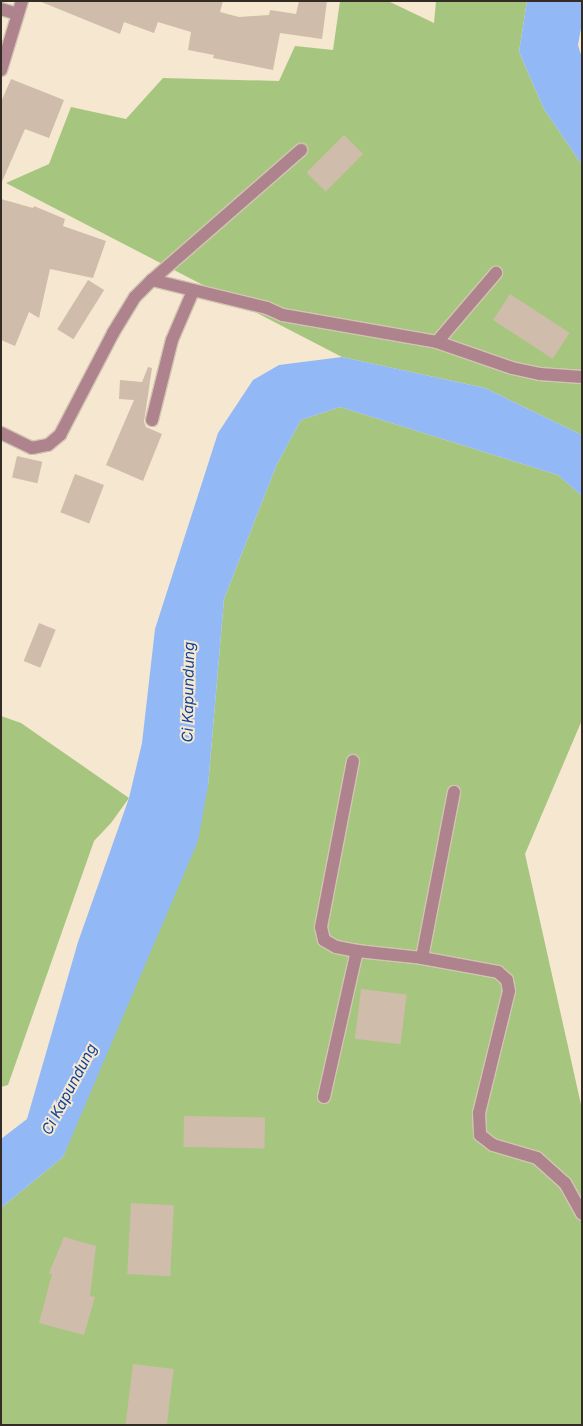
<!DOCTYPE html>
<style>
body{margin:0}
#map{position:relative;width:583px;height:1426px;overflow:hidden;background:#f5e7d0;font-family:Inter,sans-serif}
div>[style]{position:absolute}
.green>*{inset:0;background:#a6c67f}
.water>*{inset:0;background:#93b8f6}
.building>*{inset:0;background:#d0bcaa;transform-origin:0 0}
.roads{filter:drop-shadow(1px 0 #d2c5b1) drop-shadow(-1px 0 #d2c5b1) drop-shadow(0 1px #d2c5b1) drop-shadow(0 -1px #d2c5b1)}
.minor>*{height:12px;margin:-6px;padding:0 6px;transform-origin:6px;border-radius:6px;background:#ae838e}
span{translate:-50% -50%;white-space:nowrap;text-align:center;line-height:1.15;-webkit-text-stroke:4px #f5e7d0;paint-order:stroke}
.water-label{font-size:15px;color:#0d439a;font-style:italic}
.frame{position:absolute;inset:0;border:2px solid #322c24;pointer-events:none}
</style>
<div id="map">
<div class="green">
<i style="clip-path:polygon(340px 1px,388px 1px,434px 23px,436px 1px,527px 1px,519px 52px,544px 109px,582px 165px,582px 435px,485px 388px,342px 357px,6px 183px,49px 164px,71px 107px,126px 119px,163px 78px,279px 81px,295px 46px,333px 50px)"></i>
<i style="clip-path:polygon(340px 407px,558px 475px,582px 496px,582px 720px,525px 854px,582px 1109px,582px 1425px,1px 1425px,1px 1208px,63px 1157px,208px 786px,224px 599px,277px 464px,301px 420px)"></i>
<i style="clip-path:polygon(1px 716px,21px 723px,129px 798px,111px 823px,94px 841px,8px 1085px,1px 1087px)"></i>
</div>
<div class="water">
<i style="clip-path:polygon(527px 1px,582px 1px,582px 23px,578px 45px,582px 58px,582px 165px,544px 109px,519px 52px)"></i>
<i style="clip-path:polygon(342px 357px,485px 388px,582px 435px,582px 496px,558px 475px,340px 407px,301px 420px,277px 464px,224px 599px,208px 786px,198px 841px,63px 1157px,1px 1208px,1px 1139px,27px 1119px,78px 942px,129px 798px,142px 743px,155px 629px,218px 433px,253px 380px,279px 365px)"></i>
</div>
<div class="building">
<i style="clip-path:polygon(39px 1px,223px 1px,220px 12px,239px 17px,269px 15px,270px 10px,296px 14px,299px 1px,327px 1px,322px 39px,280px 33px,273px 70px,213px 58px,214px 55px,188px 50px,191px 32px,158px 22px,154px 33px,124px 22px,120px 34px)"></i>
<i style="clip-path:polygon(11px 79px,64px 100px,49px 138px,25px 129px,1px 184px,1px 102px)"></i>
<i style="left:344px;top:135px;width:27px;height:53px;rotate:45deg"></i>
<i style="clip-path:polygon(1px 199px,33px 208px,34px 206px,65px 219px,63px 226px,106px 241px,93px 278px,50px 269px,39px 318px,29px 312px,15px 346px,1px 340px)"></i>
<i style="left:88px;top:280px;width:19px;height:58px;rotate:32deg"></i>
<i style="left:510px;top:294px;width:71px;height:31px;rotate:33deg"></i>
<i style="clip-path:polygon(148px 367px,152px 368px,144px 422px,146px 427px,162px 434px,143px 481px,106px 465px,134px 400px,119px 399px,120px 380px,142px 382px)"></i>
<i style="left:17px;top:456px;width:26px;height:22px;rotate:13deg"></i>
<i style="left:75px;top:474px;width:31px;height:41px;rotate:21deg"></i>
<i style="left:39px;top:623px;width:18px;height:41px;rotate:22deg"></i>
<i style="left:361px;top:989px;width:46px;height:50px;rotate:7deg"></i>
<i style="left:184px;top:1116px;width:81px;height:31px;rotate:1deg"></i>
<i style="left:131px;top:1203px;width:43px;height:71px;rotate:3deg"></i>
<i style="clip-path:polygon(64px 1237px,96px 1246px,90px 1296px,95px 1297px,84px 1335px,39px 1323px,52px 1274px,49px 1273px)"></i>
<i style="left:133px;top:1364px;width:41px;height:61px;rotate:7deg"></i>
</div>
<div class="roads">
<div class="minor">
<i style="left:1px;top:9px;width:17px;rotate:17deg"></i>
<i style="left:1px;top:70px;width:72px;rotate:-73.1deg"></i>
<i style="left:152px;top:280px;width:198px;rotate:-41.1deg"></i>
<i style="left:437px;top:342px;width:79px;rotate:19.1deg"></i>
<i style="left:512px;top:368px;width:29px;rotate:12deg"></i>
<i style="left:540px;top:374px;width:42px;rotate:4.1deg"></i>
<i style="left:152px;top:420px;width:82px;rotate:-76deg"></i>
<i style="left:172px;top:340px;width:53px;rotate:-66.8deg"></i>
<i style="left:1px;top:433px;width:34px;rotate:26deg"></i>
<i style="left:32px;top:448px;width:16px;rotate:-11deg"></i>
<i style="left:48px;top:445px;width:16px;rotate:-40deg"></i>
<i style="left:60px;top:435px;width:115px;rotate:-62.5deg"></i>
<i style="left:113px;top:333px;width:42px;rotate:-58.6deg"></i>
<i style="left:135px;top:297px;width:24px;rotate:-45deg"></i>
<i style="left:152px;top:280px;width:118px;rotate:13.7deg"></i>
<i style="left:267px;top:308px;width:17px;rotate:24deg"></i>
<i style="left:283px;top:315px;width:156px;rotate:9.9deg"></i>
<i style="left:437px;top:342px;width:91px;rotate:-49.5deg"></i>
<i style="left:454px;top:792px;width:169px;rotate:100.9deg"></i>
<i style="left:422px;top:958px;width:77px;rotate:10.4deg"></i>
<i style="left:498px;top:972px;width:12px;rotate:42deg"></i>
<i style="left:507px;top:980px;width:11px;rotate:80deg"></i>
<i style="left:509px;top:991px;width:126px;rotate:103.8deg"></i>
<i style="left:479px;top:1113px;width:22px;rotate:87deg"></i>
<i style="left:480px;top:1135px;width:16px;rotate:38deg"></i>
<i style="left:493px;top:1145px;width:46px;rotate:16.5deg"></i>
<i style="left:537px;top:1158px;width:38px;rotate:42deg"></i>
<i style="left:565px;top:1183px;width:35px;rotate:61deg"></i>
<i style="left:357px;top:951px;width:65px;rotate:6.1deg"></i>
<i style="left:324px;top:1097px;width:150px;rotate:-77.3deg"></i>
<i style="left:357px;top:951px;width:21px;rotate:-169deg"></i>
<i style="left:336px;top:947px;width:14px;rotate:-150deg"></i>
<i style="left:324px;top:940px;width:13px;rotate:-103deg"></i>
<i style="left:321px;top:927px;width:169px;rotate:-79.1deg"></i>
</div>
</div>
<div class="water-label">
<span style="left:188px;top:692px;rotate:-89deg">Ci Kapundung</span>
<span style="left:69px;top:1089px;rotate:-62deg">Ci Kapundung</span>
</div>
<div class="frame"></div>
</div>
